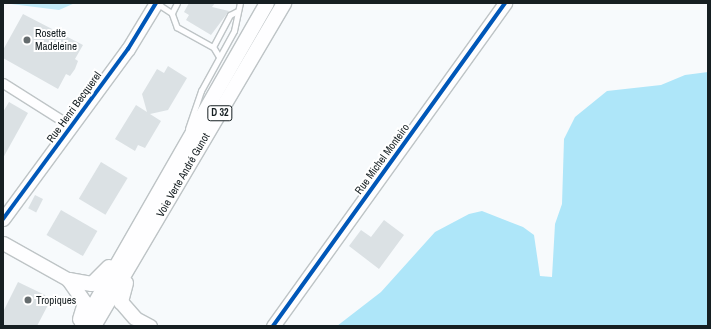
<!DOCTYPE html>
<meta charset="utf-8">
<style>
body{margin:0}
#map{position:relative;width:711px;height:329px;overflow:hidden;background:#f7fafc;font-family:"Archivo Narrow",sans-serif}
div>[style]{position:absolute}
.green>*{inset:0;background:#c1eaf8}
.forest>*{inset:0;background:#aee6f9}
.building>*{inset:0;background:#dbe1e4;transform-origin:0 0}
.roads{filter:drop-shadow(1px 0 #bec4c6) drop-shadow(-1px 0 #bec4c6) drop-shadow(0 1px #bec4c6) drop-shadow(0 -1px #bec4c6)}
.lane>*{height:4.5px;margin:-2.25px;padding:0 2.25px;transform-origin:2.25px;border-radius:2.25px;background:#fefeff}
.street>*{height:9px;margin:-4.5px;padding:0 4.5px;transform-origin:4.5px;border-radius:4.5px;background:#fefeff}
.secondary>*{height:13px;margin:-6.5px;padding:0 6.5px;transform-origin:6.5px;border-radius:6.5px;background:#fefeff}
.primary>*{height:14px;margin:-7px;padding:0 7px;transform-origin:7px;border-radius:7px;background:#fefeff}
.cycleway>*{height:4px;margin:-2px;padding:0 2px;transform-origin:2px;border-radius:2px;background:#0057b8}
.dots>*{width:11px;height:11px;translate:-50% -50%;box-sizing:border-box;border:2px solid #fff;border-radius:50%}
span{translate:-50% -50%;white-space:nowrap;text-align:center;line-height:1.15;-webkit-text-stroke:4px #fff;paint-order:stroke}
.shield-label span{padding:1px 3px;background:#fff;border:1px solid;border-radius:3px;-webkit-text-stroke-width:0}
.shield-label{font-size:10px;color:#161f22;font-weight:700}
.poi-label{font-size:11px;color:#161f22}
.left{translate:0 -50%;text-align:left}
.street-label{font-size:11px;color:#161f22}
.frame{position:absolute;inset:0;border:4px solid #161f22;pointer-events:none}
</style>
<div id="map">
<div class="green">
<i style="clip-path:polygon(3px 3px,75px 3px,59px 10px)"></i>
</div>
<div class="forest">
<i style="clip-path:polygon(708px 72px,708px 326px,337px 326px,381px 292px,435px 232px,469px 214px,482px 211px,523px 227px,534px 235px,540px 276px,552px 277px,555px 224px,562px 204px,564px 139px,575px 117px,607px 91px,661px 85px,685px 75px)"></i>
</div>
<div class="building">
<i style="clip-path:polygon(189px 3px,215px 3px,212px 7px,229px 11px,211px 35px,186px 20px,189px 15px,184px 12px)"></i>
<i style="clip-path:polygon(23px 14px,83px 45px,75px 59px,78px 61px,75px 69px,70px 76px,66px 74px,58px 89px,3px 58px,3px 50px)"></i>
<i style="clip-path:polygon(168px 66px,187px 78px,168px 110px,150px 114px,161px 121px,145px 148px,138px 145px,135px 151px,115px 139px,136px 105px,147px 112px,142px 94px,157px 69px,164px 73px)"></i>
<i style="clip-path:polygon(9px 102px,28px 113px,3px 158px,3px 112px)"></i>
<i style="left:101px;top:162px;width:31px;height:43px;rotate:31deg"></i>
<i style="left:35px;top:195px;width:9px;height:15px;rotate:27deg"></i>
<i style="left:61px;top:210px;width:42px;height:29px;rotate:30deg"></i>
<i style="clip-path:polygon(384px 220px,404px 235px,379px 269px,349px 246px,361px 230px,371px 237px)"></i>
<i style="clip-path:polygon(18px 282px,45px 295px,48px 305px,37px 326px,3px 326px,3px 312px)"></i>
</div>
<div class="roads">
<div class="lane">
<i style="left:158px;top:4px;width:17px;rotate:33deg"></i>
<i style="left:172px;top:13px;width:11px;rotate:-63deg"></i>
<i style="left:172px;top:13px;width:15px;rotate:70deg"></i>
<i style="left:177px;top:27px;width:41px;rotate:29.1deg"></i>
<i style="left:219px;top:57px;width:12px;rotate:-121deg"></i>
<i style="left:213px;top:47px;width:36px;rotate:-62deg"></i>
<i style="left:230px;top:15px;width:7px;rotate:-27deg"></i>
<i style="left:188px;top:129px;width:40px;rotate:-71.1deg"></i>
<i style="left:201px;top:91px;width:68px;rotate:-61.2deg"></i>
<i style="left:234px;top:31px;width:29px;rotate:-78deg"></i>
</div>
<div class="street">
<i style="left:3px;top:83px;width:80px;rotate:32.3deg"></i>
</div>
<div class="secondary">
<i style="left:3px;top:219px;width:211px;rotate:-53.7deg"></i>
<i style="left:128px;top:49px;width:54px;rotate:-58.7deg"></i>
<i style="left:3px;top:243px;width:76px;rotate:29.3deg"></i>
<i style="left:135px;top:318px;width:17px;rotate:28deg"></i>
<i style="left:273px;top:326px;width:398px;rotate:-54.3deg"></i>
</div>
<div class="primary">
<i style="left:69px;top:280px;width:23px;rotate:10deg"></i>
<i style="left:92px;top:284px;width:24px;rotate:-45deg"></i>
<i style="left:69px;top:280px;width:28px;rotate:55deg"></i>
<i style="left:85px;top:303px;width:17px;rotate:107deg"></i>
<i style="left:126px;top:283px;width:20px;rotate:105deg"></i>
<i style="left:121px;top:302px;width:21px;rotate:49deg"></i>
<i style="left:82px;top:326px;width:372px;rotate:-60.2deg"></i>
<i style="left:94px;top:326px;width:375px;rotate:-59.5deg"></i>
</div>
</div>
<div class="cycleway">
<i style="left:3px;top:219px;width:211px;rotate:-53.7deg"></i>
<i style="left:128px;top:49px;width:54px;rotate:-58.7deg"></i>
<i style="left:273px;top:326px;width:398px;rotate:-54.3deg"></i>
</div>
<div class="dots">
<i style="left:27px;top:40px;background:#656c6e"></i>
<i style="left:28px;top:300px;background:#656c6e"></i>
</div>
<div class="shield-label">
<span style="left:220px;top:113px">D 32</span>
</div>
<div class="poi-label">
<span class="left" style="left:35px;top:40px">Rosette<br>Madeleine</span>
<span class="left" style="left:36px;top:300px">Tropiques</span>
</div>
<div class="street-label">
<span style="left:74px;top:107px;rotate:-54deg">Rue Henri Becquerel</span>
<span style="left:382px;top:159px;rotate:-54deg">Rue Michel Monteiro</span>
<span style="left:183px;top:175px;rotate:-60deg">Voie Verte André Gunot</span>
</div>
<div class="frame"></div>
</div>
